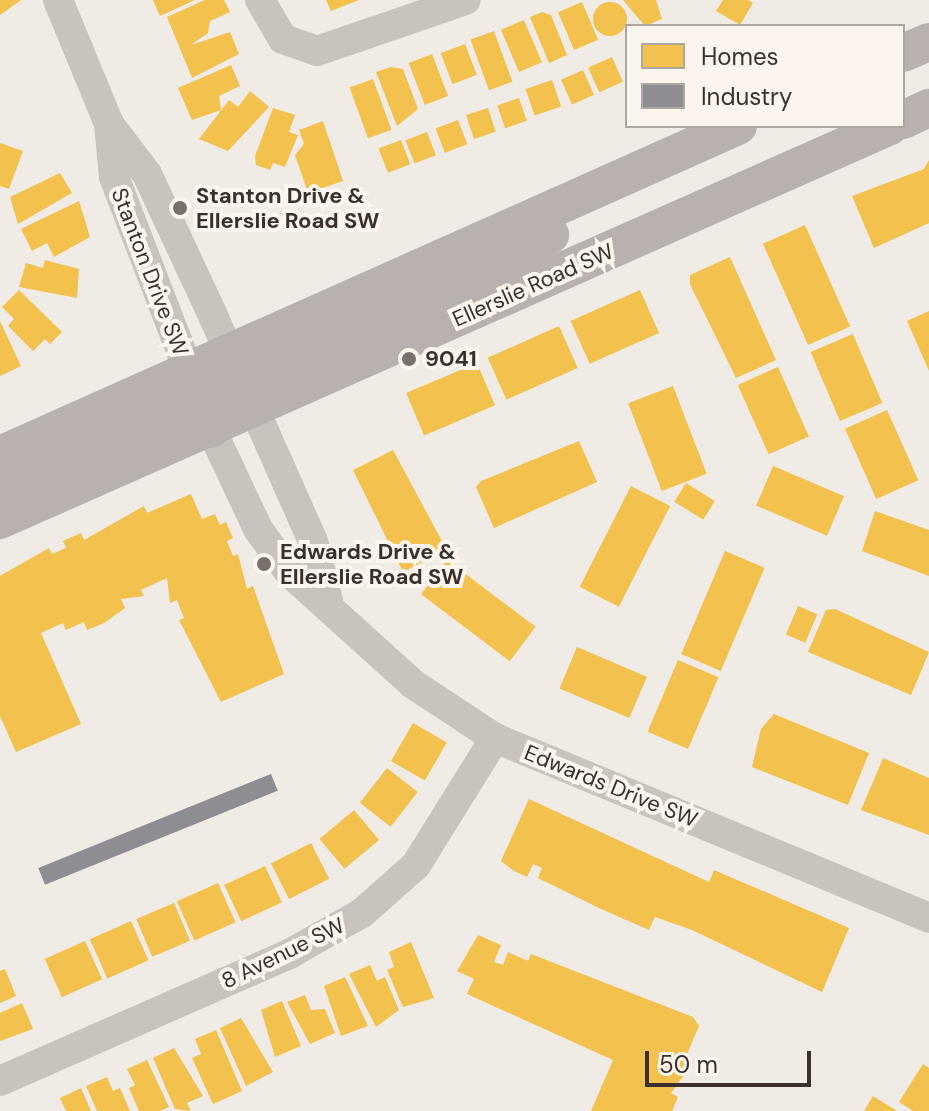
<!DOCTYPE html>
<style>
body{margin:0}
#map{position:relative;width:929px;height:1111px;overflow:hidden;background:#f0ebe5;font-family:"DM Sans",sans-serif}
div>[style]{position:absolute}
.homes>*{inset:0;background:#f2c14e;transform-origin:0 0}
.round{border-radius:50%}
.industry>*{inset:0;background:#8d8d92;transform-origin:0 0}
.minor>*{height:30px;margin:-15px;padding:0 15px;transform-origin:15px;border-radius:15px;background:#c9c3be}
.major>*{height:38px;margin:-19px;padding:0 19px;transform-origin:19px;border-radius:19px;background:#b8b1ad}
.dots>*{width:22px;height:22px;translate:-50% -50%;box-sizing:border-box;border:4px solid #fbf5ee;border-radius:50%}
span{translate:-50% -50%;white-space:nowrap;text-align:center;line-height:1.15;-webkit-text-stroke:8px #fbf5ee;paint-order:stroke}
.poi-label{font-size:22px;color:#3b302b;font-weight:700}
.left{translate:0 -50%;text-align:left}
.street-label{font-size:22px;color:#3b302b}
.legend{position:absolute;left:625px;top:24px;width:280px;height:104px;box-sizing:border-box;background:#fbf5ee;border:2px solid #aea6a0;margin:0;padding:10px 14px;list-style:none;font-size:24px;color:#3b302b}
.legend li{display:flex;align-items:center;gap:16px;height:40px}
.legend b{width:40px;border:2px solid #aea6a0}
.scale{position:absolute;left:645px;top:1051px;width:166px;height:36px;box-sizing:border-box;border:4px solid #3b302b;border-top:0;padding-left:10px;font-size:24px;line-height:28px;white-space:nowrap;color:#3b302b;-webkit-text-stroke:6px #fbf5ee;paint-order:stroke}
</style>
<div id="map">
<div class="homes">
<i style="clip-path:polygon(0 0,21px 0,0 15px)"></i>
<i style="clip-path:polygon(153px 0,195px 0,160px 16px)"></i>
<i style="clip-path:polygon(205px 0,224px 0,230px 12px,210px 21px,208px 33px,191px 45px,230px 32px,239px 54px,192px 78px,167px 17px)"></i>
<i style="clip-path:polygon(326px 0,359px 0,331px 11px)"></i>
<i style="clip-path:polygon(623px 0,656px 0,662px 19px,645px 26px)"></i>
<i style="clip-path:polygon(723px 0,748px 0,753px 3px,740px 25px,716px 11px)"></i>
<i style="left:582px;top:2px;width:41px;height:26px;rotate:67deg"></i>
<i class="round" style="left:593px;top:2px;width:34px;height:34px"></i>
<i style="clip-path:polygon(542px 12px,551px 15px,567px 55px,549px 63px,530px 17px)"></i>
<i style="left:524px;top:20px;width:46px;height:25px;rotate:67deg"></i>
<i style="left:494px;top:31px;width:54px;height:25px;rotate:70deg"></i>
<i style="left:465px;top:44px;width:33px;height:26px;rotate:69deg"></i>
<i style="left:432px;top:54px;width:45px;height:25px;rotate:69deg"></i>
<i style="left:612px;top:57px;width:27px;height:26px;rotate:66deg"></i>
<i style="clip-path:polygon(231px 65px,240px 86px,219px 96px,221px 110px,192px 120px,178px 88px)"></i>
<i style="clip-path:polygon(391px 67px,403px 69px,418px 109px,397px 126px,376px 72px)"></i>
<i style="left:583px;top:70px;width:27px;height:24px;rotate:66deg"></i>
<i style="left:373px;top:79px;width:54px;height:25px;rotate:70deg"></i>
<i style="left:552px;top:80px;width:28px;height:28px;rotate:71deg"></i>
<i style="clip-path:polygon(250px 91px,269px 107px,228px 151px,199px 139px,229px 100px,238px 107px)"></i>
<i style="left:519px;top:98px;width:24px;height:23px;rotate:71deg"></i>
<i style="clip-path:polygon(273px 108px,295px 115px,289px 132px,298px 135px,285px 167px,273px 163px,270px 170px,256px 165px,255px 156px)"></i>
<i style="left:488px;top:108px;width:25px;height:23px;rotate:72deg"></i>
<i style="left:458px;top:120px;width:26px;height:24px;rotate:69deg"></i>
<i style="clip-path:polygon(323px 121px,343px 181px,308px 193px,295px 155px,304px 144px,299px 130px)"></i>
<i style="left:427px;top:132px;width:25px;height:23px;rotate:69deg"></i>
<i style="left:401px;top:140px;width:26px;height:24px;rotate:69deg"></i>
<i style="clip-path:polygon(0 143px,23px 151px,9px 189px,0 186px)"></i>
<i style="clip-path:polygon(929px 160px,929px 223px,874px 248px,852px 196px,924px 169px)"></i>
<i style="clip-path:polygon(60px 173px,72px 193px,18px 224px,10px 197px)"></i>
<i style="clip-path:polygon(79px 201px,90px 237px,54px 257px,47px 243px,32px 251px,21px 229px)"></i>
<i style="left:805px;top:225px;width:111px;height:46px;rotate:66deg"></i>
<i style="clip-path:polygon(730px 257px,776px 360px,736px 378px,690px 284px,690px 275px)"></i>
<i style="clip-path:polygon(45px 260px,79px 269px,77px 298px,19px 287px,26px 263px,43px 268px)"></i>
<i style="clip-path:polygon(19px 290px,62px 332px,50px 344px,45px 339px,33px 351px,8px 326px,14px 319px,2px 307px)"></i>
<i style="left:640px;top:290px;width:47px;height:76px;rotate:66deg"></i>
<i style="clip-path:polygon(929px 311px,929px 371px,907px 321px)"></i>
<i style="clip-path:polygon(0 321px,21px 366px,0 376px)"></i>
<i style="left:559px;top:326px;width:46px;height:78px;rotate:66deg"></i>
<i style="left:853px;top:334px;width:75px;height:46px;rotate:67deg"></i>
<i style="left:477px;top:363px;width:46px;height:77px;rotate:67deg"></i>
<i style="left:778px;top:367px;width:76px;height:44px;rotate:66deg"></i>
<i style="left:673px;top:386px;width:94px;height:48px;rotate:69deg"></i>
<i style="left:887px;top:410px;width:77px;height:46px;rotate:66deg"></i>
<i style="clip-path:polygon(579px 441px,597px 482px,494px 528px,476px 487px,481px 481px)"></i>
<i style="clip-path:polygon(393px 450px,443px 543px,442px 552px,403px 572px,353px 470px)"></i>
<i style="left:773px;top:466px;width:77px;height:43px;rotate:23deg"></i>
<i style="left:686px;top:483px;width:34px;height:22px;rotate:32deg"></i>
<i style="left:631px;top:486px;width:44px;height:113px;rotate:27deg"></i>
<i style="clip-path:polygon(191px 494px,202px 519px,215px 514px,220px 525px,226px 522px,233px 538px,227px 541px,233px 556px,238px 554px,247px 589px,253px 586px,284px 674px,221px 702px,179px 620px,184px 618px,177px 600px,170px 603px,167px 578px,141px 590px,144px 596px,121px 599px,125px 608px,104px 623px,87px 630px,84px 622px,66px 630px,63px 623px,41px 633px,81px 724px,16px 752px,0 716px,0 576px,49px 548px,52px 554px,66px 548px,63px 541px,81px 533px,84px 540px,144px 506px,147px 513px)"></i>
<i style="clip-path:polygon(875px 511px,929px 530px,929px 576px,862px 551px)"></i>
<i style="left:725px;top:551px;width:43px;height:112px;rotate:23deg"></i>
<i style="left:447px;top:560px;width:111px;height:43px;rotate:37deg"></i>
<i style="left:798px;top:606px;width:21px;height:31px;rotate:23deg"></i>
<i style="clip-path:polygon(835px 609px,929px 652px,911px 695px,808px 652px,826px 610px)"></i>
<i style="left:577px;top:647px;width:76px;height:45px;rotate:23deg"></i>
<i style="left:678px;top:660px;width:44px;height:78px;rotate:23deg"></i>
<i style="clip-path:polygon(774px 714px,869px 753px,848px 805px,752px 767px,761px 729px)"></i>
<i style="left:413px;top:723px;width:39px;height:44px;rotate:30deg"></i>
<i style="clip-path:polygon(883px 758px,929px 778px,929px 835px,861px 810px)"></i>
<i style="left:387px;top:768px;width:39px;height:44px;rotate:38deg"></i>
<i style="clip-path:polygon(529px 799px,709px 882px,714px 870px,849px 928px,822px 992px,692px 930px,655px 917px,649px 930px,599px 908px,538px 878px,542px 868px,533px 864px,527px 877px,514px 871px,501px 861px)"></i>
<i style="left:354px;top:810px;width:39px;height:45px;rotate:50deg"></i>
<i style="left:311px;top:843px;width:40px;height:45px;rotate:63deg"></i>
<i style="left:265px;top:866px;width:40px;height:45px;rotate:65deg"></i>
<i style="left:218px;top:883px;width:43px;height:45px;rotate:66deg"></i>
<i style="left:174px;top:903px;width:41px;height:41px;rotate:67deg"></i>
<i style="left:131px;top:921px;width:43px;height:45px;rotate:66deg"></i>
<i style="clip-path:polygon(478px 935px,501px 945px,494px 962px,503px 965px,508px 952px,528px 961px,531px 954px,693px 1017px,699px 1026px,685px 1059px,693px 1063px,671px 1093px,678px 1097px,672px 1111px,591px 1111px,613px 1060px,467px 994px,474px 979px,457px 971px)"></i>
<i style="left:85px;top:941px;width:42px;height:44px;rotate:66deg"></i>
<i style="clip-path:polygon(411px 942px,434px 998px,403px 1007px,387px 970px,394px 967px,389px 952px)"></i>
<i style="clip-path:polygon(370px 965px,377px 981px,385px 977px,399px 1010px,376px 1027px,349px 974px)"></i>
<i style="clip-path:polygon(5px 969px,16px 996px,0 1003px,0 971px)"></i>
<i style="clip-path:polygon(345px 977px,368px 1026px,341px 1036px,324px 986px)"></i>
<i style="clip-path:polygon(305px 995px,311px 1010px,325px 1009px,335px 1033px,310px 1044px,287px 1002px)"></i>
<i style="clip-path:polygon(282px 1001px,301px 1046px,275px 1057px,261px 1010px)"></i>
<i style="clip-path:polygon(22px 1003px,33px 1029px,0 1041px,0 1013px)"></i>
<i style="clip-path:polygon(241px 1018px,273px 1072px,246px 1086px,220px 1028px)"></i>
<i style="clip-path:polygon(216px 1030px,242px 1091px,213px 1104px,192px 1058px,201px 1054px,195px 1039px)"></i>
<i style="clip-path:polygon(174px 1048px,203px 1096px,187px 1103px,191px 1111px,175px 1109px,153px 1058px)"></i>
<i style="clip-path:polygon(147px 1060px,169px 1107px,160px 1111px,139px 1111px,129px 1088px,135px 1085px,127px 1069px)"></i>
<i style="clip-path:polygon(923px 1064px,929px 1068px,929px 1111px,913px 1111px,899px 1102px)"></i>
<i style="clip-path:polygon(107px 1077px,113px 1091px,120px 1088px,130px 1111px,97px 1111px,86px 1086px)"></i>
<i style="clip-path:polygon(81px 1088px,91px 1111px,66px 1111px,60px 1098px)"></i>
<i style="clip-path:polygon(873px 1096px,897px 1111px,864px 1111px)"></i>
</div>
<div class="industry">
<i style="left:271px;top:774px;width:18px;height:251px;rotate:68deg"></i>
</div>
<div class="minor">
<i style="left:58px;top:0;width:134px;rotate:67.6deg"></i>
<i style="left:109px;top:124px;width:63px;rotate:52.8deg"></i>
<i style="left:147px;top:174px;width:159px;rotate:65deg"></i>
<i style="left:214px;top:318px;width:244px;rotate:66.1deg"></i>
<i style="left:313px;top:541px;width:61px;rotate:75.7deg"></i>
<i style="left:260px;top:0;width:45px;rotate:59.5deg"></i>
<i style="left:283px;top:39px;width:36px;rotate:19deg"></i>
<i style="left:317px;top:51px;width:157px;rotate:-18.9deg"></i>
<i style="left:109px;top:124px;width:53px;rotate:84.6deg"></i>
<i style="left:114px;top:177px;width:270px;rotate:68.9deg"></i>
<i style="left:211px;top:429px;width:110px;rotate:64.8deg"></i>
<i style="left:258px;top:529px;width:53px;rotate:54.2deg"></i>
<i style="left:289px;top:572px;width:167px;rotate:42.1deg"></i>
<i style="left:413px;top:684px;width:98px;rotate:33.4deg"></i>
<i style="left:495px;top:738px;width:470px;rotate:22.5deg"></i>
<i style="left:0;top:1081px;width:318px;rotate:-23.7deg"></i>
<i style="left:291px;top:953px;width:81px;rotate:-29.4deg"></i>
<i style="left:362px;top:913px;width:72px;rotate:-41.6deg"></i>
<i style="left:416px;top:865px;width:150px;rotate:-58.1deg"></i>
</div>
<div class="major">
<i style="left:903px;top:53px;width:28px;rotate:-23deg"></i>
<i style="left:903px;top:120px;width:29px;rotate:-25deg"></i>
<i style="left:211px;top:429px;width:40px;rotate:-68deg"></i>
<i style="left:226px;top:392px;width:19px;rotate:-36deg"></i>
<i style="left:241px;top:381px;width:342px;rotate:-25.3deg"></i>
<i style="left:0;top:455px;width:808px;rotate:-24.03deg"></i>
<i style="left:0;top:493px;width:220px;rotate:-26.1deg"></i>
<i style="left:198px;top:396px;width:37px;rotate:-49deg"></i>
<i style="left:0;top:520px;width:973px;rotate:-23.88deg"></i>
</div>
<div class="dots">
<i style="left:180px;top:208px;background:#7a716c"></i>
<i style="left:409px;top:359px;background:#7a716c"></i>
<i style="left:264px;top:564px;background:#7a716c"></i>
</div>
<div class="poi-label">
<span class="left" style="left:196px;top:208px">Stanton Drive &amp;<br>Ellerslie Road SW</span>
<span class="left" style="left:425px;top:359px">9041</span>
<span class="left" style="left:280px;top:564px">Edwards Drive &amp;<br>Ellerslie Road SW</span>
</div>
<div class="street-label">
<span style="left:150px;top:272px;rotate:69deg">Stanton Drive SW</span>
<span style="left:533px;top:285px;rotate:-24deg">Ellerslie Road SW</span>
<span style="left:611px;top:786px;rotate:22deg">Edwards Drive SW</span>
<span style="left:283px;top:953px;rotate:-26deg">8 Avenue SW</span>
</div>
<ul class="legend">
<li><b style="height:22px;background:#f2c14e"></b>Homes</li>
<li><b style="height:22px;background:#8d8d92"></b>Industry</li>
</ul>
<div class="scale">50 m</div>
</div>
